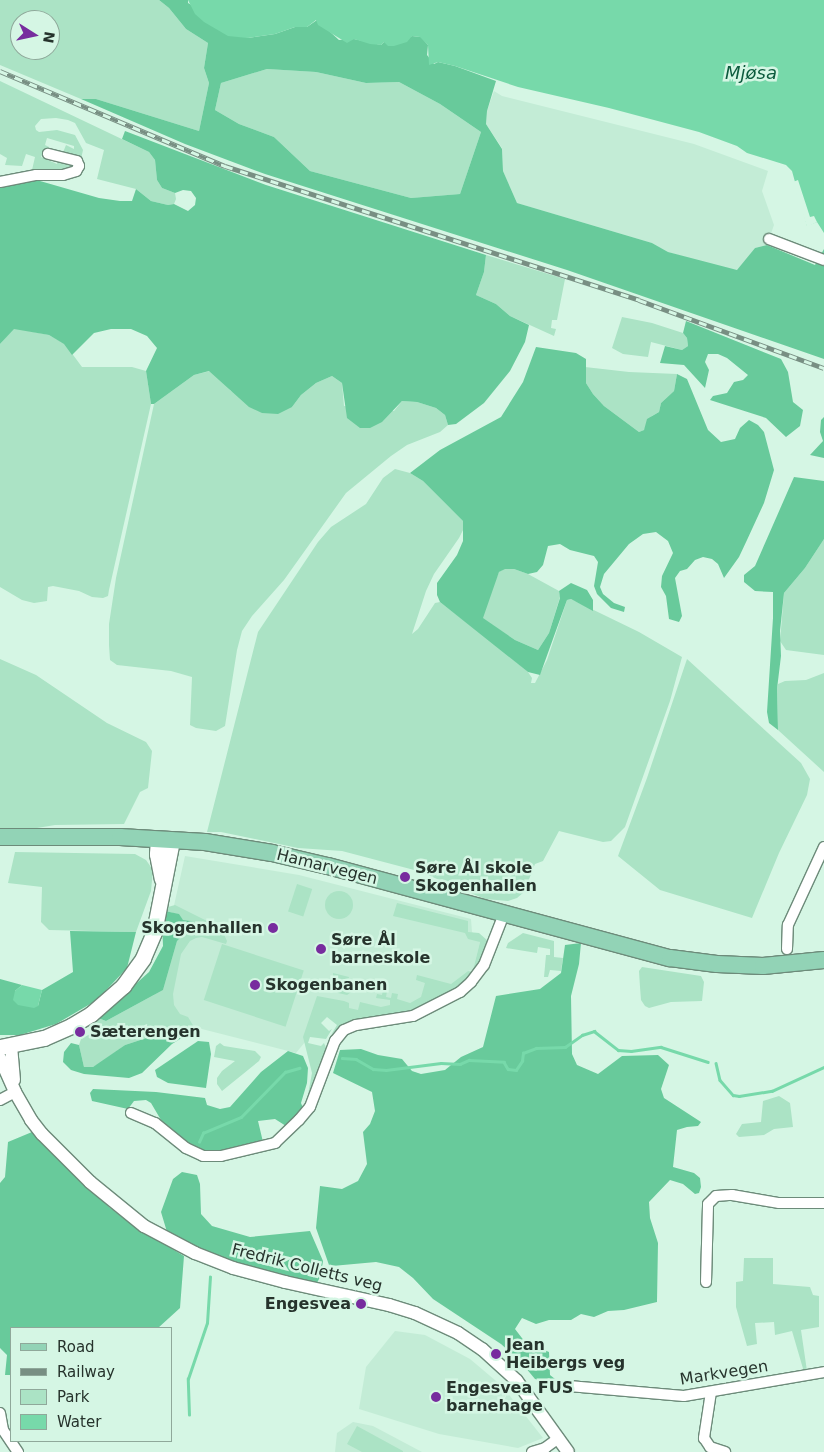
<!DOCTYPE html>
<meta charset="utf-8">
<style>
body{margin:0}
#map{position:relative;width:824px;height:1452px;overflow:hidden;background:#d5f6e4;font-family:"DejaVu Sans",sans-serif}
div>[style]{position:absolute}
.built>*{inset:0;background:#c3ecd6}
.green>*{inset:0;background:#abe3c5;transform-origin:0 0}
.round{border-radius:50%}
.forest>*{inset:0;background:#68ca9b}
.water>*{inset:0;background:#77d9aa}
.pier>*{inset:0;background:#d5f6e4}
.stream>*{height:2.5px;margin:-1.25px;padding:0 1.25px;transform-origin:1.25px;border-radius:1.25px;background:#77d9aa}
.roads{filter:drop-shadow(1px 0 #6d8b7a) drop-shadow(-1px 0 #6d8b7a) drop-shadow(0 1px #6d8b7a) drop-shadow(0 -1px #6d8b7a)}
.minor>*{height:10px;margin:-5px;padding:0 5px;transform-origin:5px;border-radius:5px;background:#fff}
.tertiary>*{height:12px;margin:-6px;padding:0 6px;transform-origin:6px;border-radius:6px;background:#fff}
.secondary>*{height:15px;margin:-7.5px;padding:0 7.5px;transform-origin:7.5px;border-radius:7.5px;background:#fff}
.primary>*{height:16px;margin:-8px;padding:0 8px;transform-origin:8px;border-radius:8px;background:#92d3b6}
.rail>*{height:4.5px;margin-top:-2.25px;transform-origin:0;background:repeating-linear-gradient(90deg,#d5f6e4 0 8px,#788f83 0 16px);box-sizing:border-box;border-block:1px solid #788f83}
.dots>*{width:14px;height:14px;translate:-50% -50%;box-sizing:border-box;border:2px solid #d5f6e4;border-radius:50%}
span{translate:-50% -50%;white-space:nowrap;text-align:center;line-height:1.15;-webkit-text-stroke:5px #d5f6e4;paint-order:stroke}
.street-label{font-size:16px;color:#26332c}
.poi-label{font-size:16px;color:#26332c;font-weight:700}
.left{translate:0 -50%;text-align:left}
.right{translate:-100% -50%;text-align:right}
.water-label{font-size:18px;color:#0c5b3d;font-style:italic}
.legend{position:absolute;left:10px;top:1327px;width:162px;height:115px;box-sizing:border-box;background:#d5f6e4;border:1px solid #8fa89a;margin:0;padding:6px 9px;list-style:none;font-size:15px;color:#26332c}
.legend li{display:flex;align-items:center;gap:10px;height:25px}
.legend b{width:25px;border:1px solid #8fa89a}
.north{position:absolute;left:10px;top:10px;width:50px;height:50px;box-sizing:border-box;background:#d5f6e4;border:1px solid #8fa89a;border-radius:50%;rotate:100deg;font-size:14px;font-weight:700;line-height:20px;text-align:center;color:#26332c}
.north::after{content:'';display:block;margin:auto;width:18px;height:22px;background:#772c9e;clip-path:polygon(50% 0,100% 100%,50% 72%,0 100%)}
</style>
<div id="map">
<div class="built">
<i style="clip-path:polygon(494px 91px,502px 96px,694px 144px,768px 171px,762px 191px,774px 225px,767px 245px,755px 248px,738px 270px,722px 268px,668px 252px,652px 243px,517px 203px,503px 171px,502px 148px,486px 124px,487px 111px)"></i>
<i style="clip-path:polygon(185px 856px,299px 875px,471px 919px,472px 932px,480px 942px,473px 970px,468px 971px,450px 985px,410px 1003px,359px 1013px,317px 1008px,305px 1042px,296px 1053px,194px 1027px,177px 1020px,153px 1000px)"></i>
<i style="clip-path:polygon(395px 1331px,425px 1335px,470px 1359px,502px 1386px,543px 1438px,518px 1448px,439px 1434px,359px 1409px,366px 1367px)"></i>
<i style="clip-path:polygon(353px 1422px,373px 1426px,422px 1452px,335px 1452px,337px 1433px)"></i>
</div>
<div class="green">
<i style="clip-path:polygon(evenodd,0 0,159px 0,169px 8px,186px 29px,208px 43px,204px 68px,209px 83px,199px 131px,96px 99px,81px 99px,0 65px,0 0,20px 20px,50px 20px,50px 50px,20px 50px,20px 20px)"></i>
<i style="clip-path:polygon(267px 69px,316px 72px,366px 83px,399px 82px,440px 104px,481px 132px,460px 194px,411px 198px,310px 171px,274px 137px,239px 124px,215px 110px,221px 83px)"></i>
<i style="clip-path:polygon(0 81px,149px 152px,155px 160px,157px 180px,162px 188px,175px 193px,176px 199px,174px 204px,168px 205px,151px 201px,136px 189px,97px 179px,104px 150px,86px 143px,75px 123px,68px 120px,56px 118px,41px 119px,35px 126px,36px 130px,39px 132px,57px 130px,75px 135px,83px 150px,81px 159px,62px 155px,66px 145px,74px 149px,74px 146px,47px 138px,45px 145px,49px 147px,46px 156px,42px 155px,41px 157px,57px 164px,58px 161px,75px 165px,72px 170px,32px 170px,35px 157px,26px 154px,22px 166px,5px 165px,7px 158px,0 154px)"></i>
<i style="clip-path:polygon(486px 255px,565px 279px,557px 320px,552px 320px,551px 328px,556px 329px,554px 336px,510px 316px,496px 304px,476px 295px,484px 272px)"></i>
<i style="clip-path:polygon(622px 317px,652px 323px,683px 333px,687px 338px,688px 346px,682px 350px,651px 342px,648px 357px,623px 354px,612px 348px)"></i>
<i style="clip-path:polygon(14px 328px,49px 335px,65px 344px,82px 367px,132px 367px,146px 371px,151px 404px,109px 590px,108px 596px,103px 598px,92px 597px,79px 591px,53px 586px,48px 587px,47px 601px,34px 603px,22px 600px,0 587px,0 344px)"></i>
<i style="clip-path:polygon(585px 367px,629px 372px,677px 374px,674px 391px,661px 403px,659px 412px,652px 416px,644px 430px,639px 432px,604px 406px,593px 394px,586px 383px)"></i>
<i style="clip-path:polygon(210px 371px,221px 379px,231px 391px,292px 407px,301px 395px,316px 383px,332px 376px,342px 383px,344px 406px,394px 411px,402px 401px,417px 402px,436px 408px,445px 415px,448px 425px,440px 432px,407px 445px,391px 456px,346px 493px,284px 580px,252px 616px,242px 631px,237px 650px,225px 726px,216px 731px,196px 728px,190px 725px,192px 677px,171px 671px,117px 665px,110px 660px,109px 645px,109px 624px,116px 578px,154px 404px,194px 375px)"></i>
<i style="clip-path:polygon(395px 469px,410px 473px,423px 481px,463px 521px,464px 528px,459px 538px,434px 574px,426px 591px,412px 634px,418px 629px,435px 603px,440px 602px,501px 649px,528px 672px,532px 678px,531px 683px,535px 683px,547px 660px,567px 600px,571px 599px,639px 632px,682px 657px,670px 701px,625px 827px,611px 841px,603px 842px,559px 831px,543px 861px,535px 864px,524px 892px,517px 898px,508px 901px,485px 899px,418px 871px,342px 851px,298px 848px,221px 832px,207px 832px,258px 632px,318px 542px,331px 527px,366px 504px,383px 478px)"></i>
<i style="clip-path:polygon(824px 539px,824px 655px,786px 650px,780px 641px,784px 593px,805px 568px)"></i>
<i style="clip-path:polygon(504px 569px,514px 569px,528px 574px,559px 591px,560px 597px,549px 633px,538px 650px,515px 640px,482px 618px,495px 581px,499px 572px)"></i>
<i style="clip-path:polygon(0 659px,36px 675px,107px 723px,146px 742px,152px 751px,148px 788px,140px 792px,124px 824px,55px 825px,25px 830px,0 830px)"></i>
<i style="clip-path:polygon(687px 659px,801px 763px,810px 779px,807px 795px,779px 853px,752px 918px,660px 890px,618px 856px,647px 778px)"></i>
<i style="clip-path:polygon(824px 673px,824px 772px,778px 730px,777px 689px,778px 684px,785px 681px,806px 680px)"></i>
<i style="clip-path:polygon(15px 852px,135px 854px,146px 860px,153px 870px,151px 891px,136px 932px,49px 930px,41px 922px,42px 887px,8px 883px)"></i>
<i style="left:297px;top:884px;width:16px;height:29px;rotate:18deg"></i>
<i class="round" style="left:325px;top:891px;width:28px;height:28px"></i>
<i style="clip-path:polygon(397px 903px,468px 921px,468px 932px,479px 933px,488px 941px,475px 971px,473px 970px,480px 942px,468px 939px,465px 933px,393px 916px)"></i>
<i style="clip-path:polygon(175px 905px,221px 928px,227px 941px,226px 944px,202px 937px,196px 938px,190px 941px,181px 954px,173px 994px,174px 1005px,180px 1014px,188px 1017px,194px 1027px,180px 1027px,125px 1045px,99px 1064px,93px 1067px,84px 1067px,79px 1045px,81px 1039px,92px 1033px,95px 1027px,93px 1022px,98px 1018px,106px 1021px,163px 990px,177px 941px,187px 931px,201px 931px,191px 921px,183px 920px,178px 914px,165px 911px,168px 907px)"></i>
<i style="clip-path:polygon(523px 933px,554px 941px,554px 957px,563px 958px,561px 971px,550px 970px,548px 977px,544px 977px,546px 955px,550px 955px,550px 949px,538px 947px,537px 953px,506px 948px,508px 943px)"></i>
<i style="left:222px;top:944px;width:86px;height:59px;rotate:18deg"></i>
<i style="clip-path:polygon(642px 967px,701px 976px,704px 982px,702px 1001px,671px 1002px,649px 1008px,645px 1006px,641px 1000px,640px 987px,639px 971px)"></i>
<i style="clip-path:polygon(468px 971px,474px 972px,457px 988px,412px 1013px,355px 1020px,335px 1031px,331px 1035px,337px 1025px,327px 1017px,321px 1023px,329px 1031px,332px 1029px,326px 1039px,310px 1037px,308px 1043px,321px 1046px,324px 1043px,327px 1050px,307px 1100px,312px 1073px,303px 1037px,317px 996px,344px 1001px,349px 1003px,349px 1008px,358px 1010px,360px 1002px,381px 1007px,390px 1005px,390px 1000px,376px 998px,377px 994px,382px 995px,383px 990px,387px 991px,386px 997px,391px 998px,392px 993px,398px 994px,397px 999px,410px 1003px,421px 997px,425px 983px,416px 980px,417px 975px,451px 984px)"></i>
<i style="clip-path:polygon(333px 973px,349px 977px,346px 987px,354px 990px,347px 995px,338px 993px,333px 984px)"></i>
<i style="clip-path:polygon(220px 1043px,224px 1046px,255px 1051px,261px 1057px,259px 1061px,222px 1091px,217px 1084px,217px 1078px,222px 1071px,235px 1061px,214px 1057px,216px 1046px)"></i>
<i style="clip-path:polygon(779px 1096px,790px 1103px,793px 1127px,774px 1129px,764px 1135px,739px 1137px,736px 1134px,742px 1124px,761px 1122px,763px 1101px)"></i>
<i style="clip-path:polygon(744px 1258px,773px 1258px,773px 1284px,810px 1287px,813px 1295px,819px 1296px,819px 1327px,801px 1330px,807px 1371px,804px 1372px,792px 1331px,775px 1335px,774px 1322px,755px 1323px,757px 1344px,747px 1346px,736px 1307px,736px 1282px,743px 1281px)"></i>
<i style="clip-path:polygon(357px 1426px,403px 1451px,403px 1452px,362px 1452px,347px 1444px)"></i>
</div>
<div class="forest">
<i style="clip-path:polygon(evenodd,159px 0,188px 0,188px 3px,248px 38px,275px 34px,295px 27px,307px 27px,317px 20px,339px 40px,354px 39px,381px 45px,384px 42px,397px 43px,412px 36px,421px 37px,428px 45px,427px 55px,434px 64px,438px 62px,455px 66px,496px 81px,487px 111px,486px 124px,502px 149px,503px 171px,517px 203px,652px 243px,668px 252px,737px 270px,755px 248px,767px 245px,815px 265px,824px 249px,824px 359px,567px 270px,265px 174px,185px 144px,81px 99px,96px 99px,199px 131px,209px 83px,204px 68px,208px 43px,186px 29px,169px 8px,159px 0,267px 69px,316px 72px,366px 83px,399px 82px,440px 104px,481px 132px,460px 194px,411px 198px,310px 171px,274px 137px,239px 124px,215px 110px,221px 83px,267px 69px)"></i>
<i style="clip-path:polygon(125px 131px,266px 185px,486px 255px,484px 272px,476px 295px,496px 304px,510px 316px,529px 325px,525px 342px,510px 371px,484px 403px,456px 424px,448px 425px,445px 415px,436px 408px,417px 402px,402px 401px,382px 422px,370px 428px,360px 428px,347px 418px,342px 383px,332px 376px,316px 383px,301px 395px,292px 407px,278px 414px,262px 413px,249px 407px,209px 371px,194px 375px,154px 404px,151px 404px,146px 371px,157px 348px,147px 336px,131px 329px,111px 329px,94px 333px,72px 355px,64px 344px,49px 335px,14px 329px,0 344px,0 185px,27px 180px,40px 181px,99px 198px,120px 201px,132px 201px,136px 189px,151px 201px,168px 205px,174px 204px,188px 211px,195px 205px,196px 198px,191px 191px,183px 190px,175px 193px,162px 188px,157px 180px,155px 160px,149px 152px,122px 139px)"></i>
<i style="clip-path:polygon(686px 321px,781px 359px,788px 372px,793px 402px,803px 410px,800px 426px,786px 437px,766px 418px,710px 400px,713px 396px,727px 393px,734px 382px,743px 380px,748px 375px,727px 358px,718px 354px,708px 354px,705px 362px,709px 370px,705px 388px,684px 365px,660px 363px,665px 346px,682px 350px,688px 346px,687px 338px,683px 333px)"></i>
<i style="clip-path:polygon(536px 347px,576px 353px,586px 359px,586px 383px,593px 394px,604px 406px,639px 432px,644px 430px,647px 419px,659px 412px,661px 403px,674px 391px,677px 374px,687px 379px,708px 430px,721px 442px,735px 439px,740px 428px,749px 420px,758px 425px,764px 432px,774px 470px,764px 503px,747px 540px,739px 557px,724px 578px,718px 564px,712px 559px,703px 557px,695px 560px,687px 569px,680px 571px,675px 578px,682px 616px,679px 622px,669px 619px,666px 596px,661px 587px,662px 576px,673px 553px,668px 541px,656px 532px,643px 534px,629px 544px,604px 574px,600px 587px,603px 594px,614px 603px,625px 607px,624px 612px,611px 608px,597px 594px,594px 586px,598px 562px,594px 556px,570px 550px,560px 544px,548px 546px,543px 565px,537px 572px,528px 574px,514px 569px,505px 569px,499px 572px,483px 618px,515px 640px,538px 650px,549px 633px,560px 598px,559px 591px,571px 583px,587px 590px,593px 600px,593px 611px,571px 599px,567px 600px,540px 675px,528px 672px,440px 602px,437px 595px,437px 583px,457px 555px,463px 541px,463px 521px,423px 481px,410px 473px,440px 450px,501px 417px,523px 382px)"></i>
<i style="clip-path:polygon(824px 417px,824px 458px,810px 455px,823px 441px,820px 432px,821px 420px)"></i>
<i style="clip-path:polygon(794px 477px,824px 481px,824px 539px,805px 568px,784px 593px,780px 631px,781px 656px,777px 689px,778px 730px,769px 723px,767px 712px,773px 618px,773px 592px,755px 591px,744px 582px,744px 575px,755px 566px)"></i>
<i style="clip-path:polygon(165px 911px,179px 914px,183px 920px,191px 921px,204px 928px,201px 931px,187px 931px,177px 941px,163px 990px,106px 1021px,98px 1018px,149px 972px,163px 946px,162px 923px)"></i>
<i style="clip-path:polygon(70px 931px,136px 932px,127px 968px,97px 1000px,56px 1024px,20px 1035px,0 1035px,0 979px,22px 985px,15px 991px,38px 1006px,42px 990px,73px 972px)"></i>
<i style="clip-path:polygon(581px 943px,579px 964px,571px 996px,572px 1054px,577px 1065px,598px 1074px,622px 1056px,658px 1055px,669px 1065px,661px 1089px,664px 1098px,701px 1122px,698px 1126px,687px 1127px,677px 1130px,673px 1167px,694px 1173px,700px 1178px,701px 1187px,699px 1193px,695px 1194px,683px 1184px,670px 1180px,649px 1202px,650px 1218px,658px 1243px,657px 1302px,624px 1310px,608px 1311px,594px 1317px,581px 1314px,571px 1320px,549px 1320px,536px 1324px,522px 1318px,515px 1329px,525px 1342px,549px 1352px,550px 1375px,555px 1379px,554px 1384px,535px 1379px,520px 1361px,501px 1344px,433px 1299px,413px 1278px,399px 1267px,376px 1262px,332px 1266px,329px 1265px,316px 1228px,320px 1186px,342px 1189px,358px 1181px,367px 1164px,363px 1132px,370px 1124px,375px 1111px,372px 1092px,333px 1073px,340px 1050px,361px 1049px,378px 1055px,402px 1059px,412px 1071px,421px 1074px,445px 1070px,461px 1057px,483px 1047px,496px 996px,540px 989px,561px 973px,565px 945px)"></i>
<i style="clip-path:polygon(180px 1027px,194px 1027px,193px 1031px,172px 1044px,142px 1073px,129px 1078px,84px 1074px,71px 1070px,63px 1062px,64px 1052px,71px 1043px,79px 1045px,84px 1067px,93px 1067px,125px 1045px)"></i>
<i style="clip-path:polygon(198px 1041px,209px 1042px,211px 1054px,206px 1088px,168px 1083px,157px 1077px,155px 1070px)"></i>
<i style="clip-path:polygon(288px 1051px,303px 1056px,308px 1068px,307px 1083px,301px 1103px,303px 1108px,297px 1117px,286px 1126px,275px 1119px,258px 1121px,263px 1142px,210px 1153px,195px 1149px,177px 1136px,161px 1120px,151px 1103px,146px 1100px,134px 1101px,128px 1109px,92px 1101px,90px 1093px,93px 1089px,156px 1092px,205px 1098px,207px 1105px,220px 1109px,230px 1107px,261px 1072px)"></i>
<i style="clip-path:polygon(32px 1132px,109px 1207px,131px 1224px,184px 1256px,180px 1308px,158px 1328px,11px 1328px,11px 1375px,5px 1375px,7px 1355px,0 1348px,0 1183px,5px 1177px,8px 1142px)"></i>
<i style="clip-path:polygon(182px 1172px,197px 1175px,200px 1184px,201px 1214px,212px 1226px,250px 1237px,310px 1231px,323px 1261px,321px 1275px,317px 1283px,231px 1261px,199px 1249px,167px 1232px,161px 1212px,173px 1179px)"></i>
</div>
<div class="water">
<i style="clip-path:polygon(188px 0,824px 0,824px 233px,817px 222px,807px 226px,792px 171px,786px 165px,747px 153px,737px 146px,699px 132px,609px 108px,518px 87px,455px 66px,438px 62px,429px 65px,428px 45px,420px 37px,412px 36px,407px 42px,394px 46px,388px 46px,384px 42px,381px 45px,370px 44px,354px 39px,347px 43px,318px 25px,316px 20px,307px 27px,295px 27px,275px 34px,248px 38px,228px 36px,204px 22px,195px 14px)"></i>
<i style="clip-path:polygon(22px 985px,42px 990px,38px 1006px,34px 1008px,18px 1005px,13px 1000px,15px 991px)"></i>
</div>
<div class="pier">
<i style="clip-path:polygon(798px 180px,810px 217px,814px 216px,817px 222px,807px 227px,793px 182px)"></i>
</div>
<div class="stream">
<i style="left:342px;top:1058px;width:14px;rotate:4deg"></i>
<i style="left:356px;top:1059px;width:20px;rotate:30deg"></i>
<i style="left:373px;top:1069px;width:13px;rotate:4deg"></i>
<i style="left:386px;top:1070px;width:55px;rotate:-7.3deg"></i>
<i style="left:441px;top:1063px;width:19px;rotate:3deg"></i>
<i style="left:460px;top:1064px;width:10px;rotate:-24deg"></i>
<i style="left:469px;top:1060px;width:35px;rotate:3deg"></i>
<i style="left:504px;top:1062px;width:8px;rotate:60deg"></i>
<i style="left:508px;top:1069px;width:8px;rotate:7deg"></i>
<i style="left:516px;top:1070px;width:11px;rotate:-56deg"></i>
<i style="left:522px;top:1061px;width:8px;rotate:-83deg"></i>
<i style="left:523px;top:1053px;width:14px;rotate:-21deg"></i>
<i style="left:536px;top:1048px;width:29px;rotate:-2deg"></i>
<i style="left:565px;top:1047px;width:21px;rotate:-35deg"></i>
<i style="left:582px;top:1035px;width:13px;rotate:-18deg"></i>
<i style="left:594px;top:1031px;width:31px;rotate:38deg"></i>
<i style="left:618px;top:1050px;width:13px;rotate:4deg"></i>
<i style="left:631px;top:1051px;width:30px;rotate:-8deg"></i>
<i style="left:661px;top:1047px;width:49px;rotate:17.7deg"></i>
<i style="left:716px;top:1063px;width:17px;rotate:77deg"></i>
<i style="left:720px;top:1080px;width:20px;rotate:49deg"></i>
<i style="left:733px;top:1095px;width:6px;rotate:9deg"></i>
<i style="left:739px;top:1096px;width:33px;rotate:-9deg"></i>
<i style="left:772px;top:1091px;width:57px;rotate:-24.8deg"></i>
<i style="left:199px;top:1142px;width:10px;rotate:-66deg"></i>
<i style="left:203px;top:1133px;width:41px;rotate:-22.8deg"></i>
<i style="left:241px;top:1117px;width:63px;rotate:-45.6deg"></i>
<i style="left:285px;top:1072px;width:15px;rotate:-16deg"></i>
<i style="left:189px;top:1415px;width:36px;rotate:-92deg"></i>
<i style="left:188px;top:1379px;width:59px;rotate:-71.3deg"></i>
<i style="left:207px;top:1323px;width:46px;rotate:-86.3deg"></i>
</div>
<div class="roads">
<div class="minor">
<i style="left:0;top:182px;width:37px;rotate:-11deg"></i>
<i style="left:36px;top:175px;width:27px"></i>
<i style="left:63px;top:175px;width:14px;rotate:-17deg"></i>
<i style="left:76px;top:171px;width:6px;rotate:-59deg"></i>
<i style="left:79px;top:166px;width:5px;rotate:-112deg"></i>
<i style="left:77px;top:161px;width:30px;rotate:-166deg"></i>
<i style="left:769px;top:239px;width:59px;rotate:20.9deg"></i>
<i style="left:787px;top:949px;width:24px;rotate:-88deg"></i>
<i style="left:788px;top:925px;width:86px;rotate:-65.2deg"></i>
<i style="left:0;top:1100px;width:17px;rotate:-28deg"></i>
<i style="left:131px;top:1113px;width:26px;rotate:23deg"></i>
<i style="left:155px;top:1123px;width:40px;rotate:39deg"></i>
<i style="left:186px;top:1148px;width:19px;rotate:25deg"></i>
<i style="left:203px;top:1156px;width:18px"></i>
<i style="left:221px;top:1156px;width:56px;rotate:-13.5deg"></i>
<i style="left:275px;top:1143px;width:33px;rotate:-44deg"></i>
<i style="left:299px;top:1120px;width:17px;rotate:-50deg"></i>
<i style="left:310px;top:1107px;width:71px;rotate:-69.3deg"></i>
<i style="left:335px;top:1041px;width:14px;rotate:-51deg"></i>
<i style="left:344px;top:1030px;width:13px;rotate:-23deg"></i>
<i style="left:356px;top:1025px;width:58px;rotate:-9deg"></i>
<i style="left:413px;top:1016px;width:53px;rotate:-27.1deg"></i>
<i style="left:460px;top:992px;width:15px;rotate:-42deg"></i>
<i style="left:471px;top:982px;width:21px;rotate:-53deg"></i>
<i style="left:484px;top:965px;width:55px;rotate:-68.6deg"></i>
<i style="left:706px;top:1282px;width:78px;rotate:-88.5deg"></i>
<i style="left:708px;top:1204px;width:11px;rotate:-45deg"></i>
<i style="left:716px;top:1196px;width:16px;rotate:-4deg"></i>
<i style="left:732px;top:1195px;width:48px;rotate:9.7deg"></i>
<i style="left:779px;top:1203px;width:45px"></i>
<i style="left:569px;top:1386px;width:115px;rotate:5deg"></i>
<i style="left:684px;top:1396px;width:142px;rotate:-9.7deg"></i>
<i style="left:711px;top:1392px;width:47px;rotate:98.7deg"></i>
<i style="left:704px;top:1438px;width:11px;rotate:56deg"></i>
<i style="left:710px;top:1447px;width:16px;rotate:18deg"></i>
<i style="left:0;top:1413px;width:17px;rotate:80deg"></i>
<i style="left:3px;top:1430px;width:27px;rotate:56deg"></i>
<i style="left:532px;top:1452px;width:14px;rotate:-17deg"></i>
<i style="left:545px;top:1448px;width:17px;rotate:-36deg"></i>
</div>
<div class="tertiary">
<i style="left:11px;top:1046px;width:34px;rotate:85deg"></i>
<i style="left:0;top:1058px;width:37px;rotate:66deg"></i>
<i style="left:15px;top:1092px;width:32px;rotate:60deg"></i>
<i style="left:31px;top:1120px;width:18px;rotate:52deg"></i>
<i style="left:42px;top:1134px;width:68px;rotate:45deg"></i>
<i style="left:90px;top:1182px;width:70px;rotate:39.2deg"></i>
<i style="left:144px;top:1226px;width:58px;rotate:27.9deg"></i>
<i style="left:195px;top:1253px;width:41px;rotate:21.5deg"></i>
<i style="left:233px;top:1268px;width:54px;rotate:15.1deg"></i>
<i style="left:285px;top:1282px;width:107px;rotate:12.5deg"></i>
<i style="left:389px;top:1305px;width:27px;rotate:17deg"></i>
<i style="left:415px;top:1313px;width:47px;rotate:24.9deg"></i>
<i style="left:458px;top:1333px;width:29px;rotate:34deg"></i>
<i style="left:482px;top:1349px;width:47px;rotate:42.4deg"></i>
<i style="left:517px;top:1381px;width:87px;rotate:54.3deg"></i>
</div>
<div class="secondary">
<i style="left:158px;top:839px;width:15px;rotate:94deg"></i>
<i style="left:157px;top:854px;width:25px;rotate:79deg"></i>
<i style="left:0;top:1047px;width:45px;rotate:-11.6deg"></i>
<i style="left:44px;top:1038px;width:30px;rotate:-24deg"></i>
<i style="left:71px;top:1026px;width:23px;rotate:-31deg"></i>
<i style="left:91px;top:1014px;width:43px;rotate:-41.2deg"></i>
<i style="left:123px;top:986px;width:34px;rotate:-54deg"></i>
<i style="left:143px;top:958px;width:28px;rotate:-67deg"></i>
<i style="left:154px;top:932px;width:94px;rotate:-78.9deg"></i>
</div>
<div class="primary">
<i style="left:0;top:837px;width:120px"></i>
<i style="left:120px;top:837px;width:85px;rotate:3.4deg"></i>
<i style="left:205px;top:842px;width:68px;rotate:9.3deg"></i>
<i style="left:272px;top:853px;width:57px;rotate:13.1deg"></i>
<i style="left:328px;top:866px;width:354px;rotate:15.1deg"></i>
<i style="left:670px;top:958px;width:47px;rotate:7.3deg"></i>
<i style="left:717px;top:964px;width:46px;rotate:2.5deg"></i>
<i style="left:763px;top:966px;width:61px;rotate:-5.6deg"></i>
</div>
</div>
<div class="rail">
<i style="left:0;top:71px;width:244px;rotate:22.9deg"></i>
<i style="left:225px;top:166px;width:435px;rotate:17.9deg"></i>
<i style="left:639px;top:300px;width:197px;rotate:20.2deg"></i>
</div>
<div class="dots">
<i style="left:405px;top:877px;background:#772c9e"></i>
<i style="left:273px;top:928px;background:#772c9e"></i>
<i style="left:321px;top:949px;background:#772c9e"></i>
<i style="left:255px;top:985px;background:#772c9e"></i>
<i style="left:80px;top:1032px;background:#772c9e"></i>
<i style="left:361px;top:1304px;background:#772c9e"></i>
<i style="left:496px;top:1354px;background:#772c9e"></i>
<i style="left:436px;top:1397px;background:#772c9e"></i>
</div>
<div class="street-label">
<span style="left:327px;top:867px;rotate:14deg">Hamarvegen</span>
<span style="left:307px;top:1268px;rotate:14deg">Fredrik Colletts veg</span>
<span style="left:724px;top:1373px;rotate:-9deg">Markvegen</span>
</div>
<div class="poi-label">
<span class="left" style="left:415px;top:877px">Søre Ål skole<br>Skogenhallen</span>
<span class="right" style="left:263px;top:928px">Skogenhallen</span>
<span class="left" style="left:331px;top:949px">Søre Ål<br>barneskole</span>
<span class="left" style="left:265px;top:985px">Skogenbanen</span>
<span class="left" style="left:90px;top:1032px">Sæterengen</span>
<span class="right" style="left:351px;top:1304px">Engesvea</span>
<span class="left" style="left:506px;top:1354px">Jean<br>Heibergs veg</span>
<span class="left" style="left:446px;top:1397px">Engesvea FUS<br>barnehage</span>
</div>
<div class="water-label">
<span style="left:751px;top:73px">Mjøsa</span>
</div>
<ul class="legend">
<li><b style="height:6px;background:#92d3b6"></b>Road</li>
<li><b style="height:6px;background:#788f83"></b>Railway</li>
<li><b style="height:14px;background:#abe3c5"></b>Park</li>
<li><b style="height:14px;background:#77d9aa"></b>Water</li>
</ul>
<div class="north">N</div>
</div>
